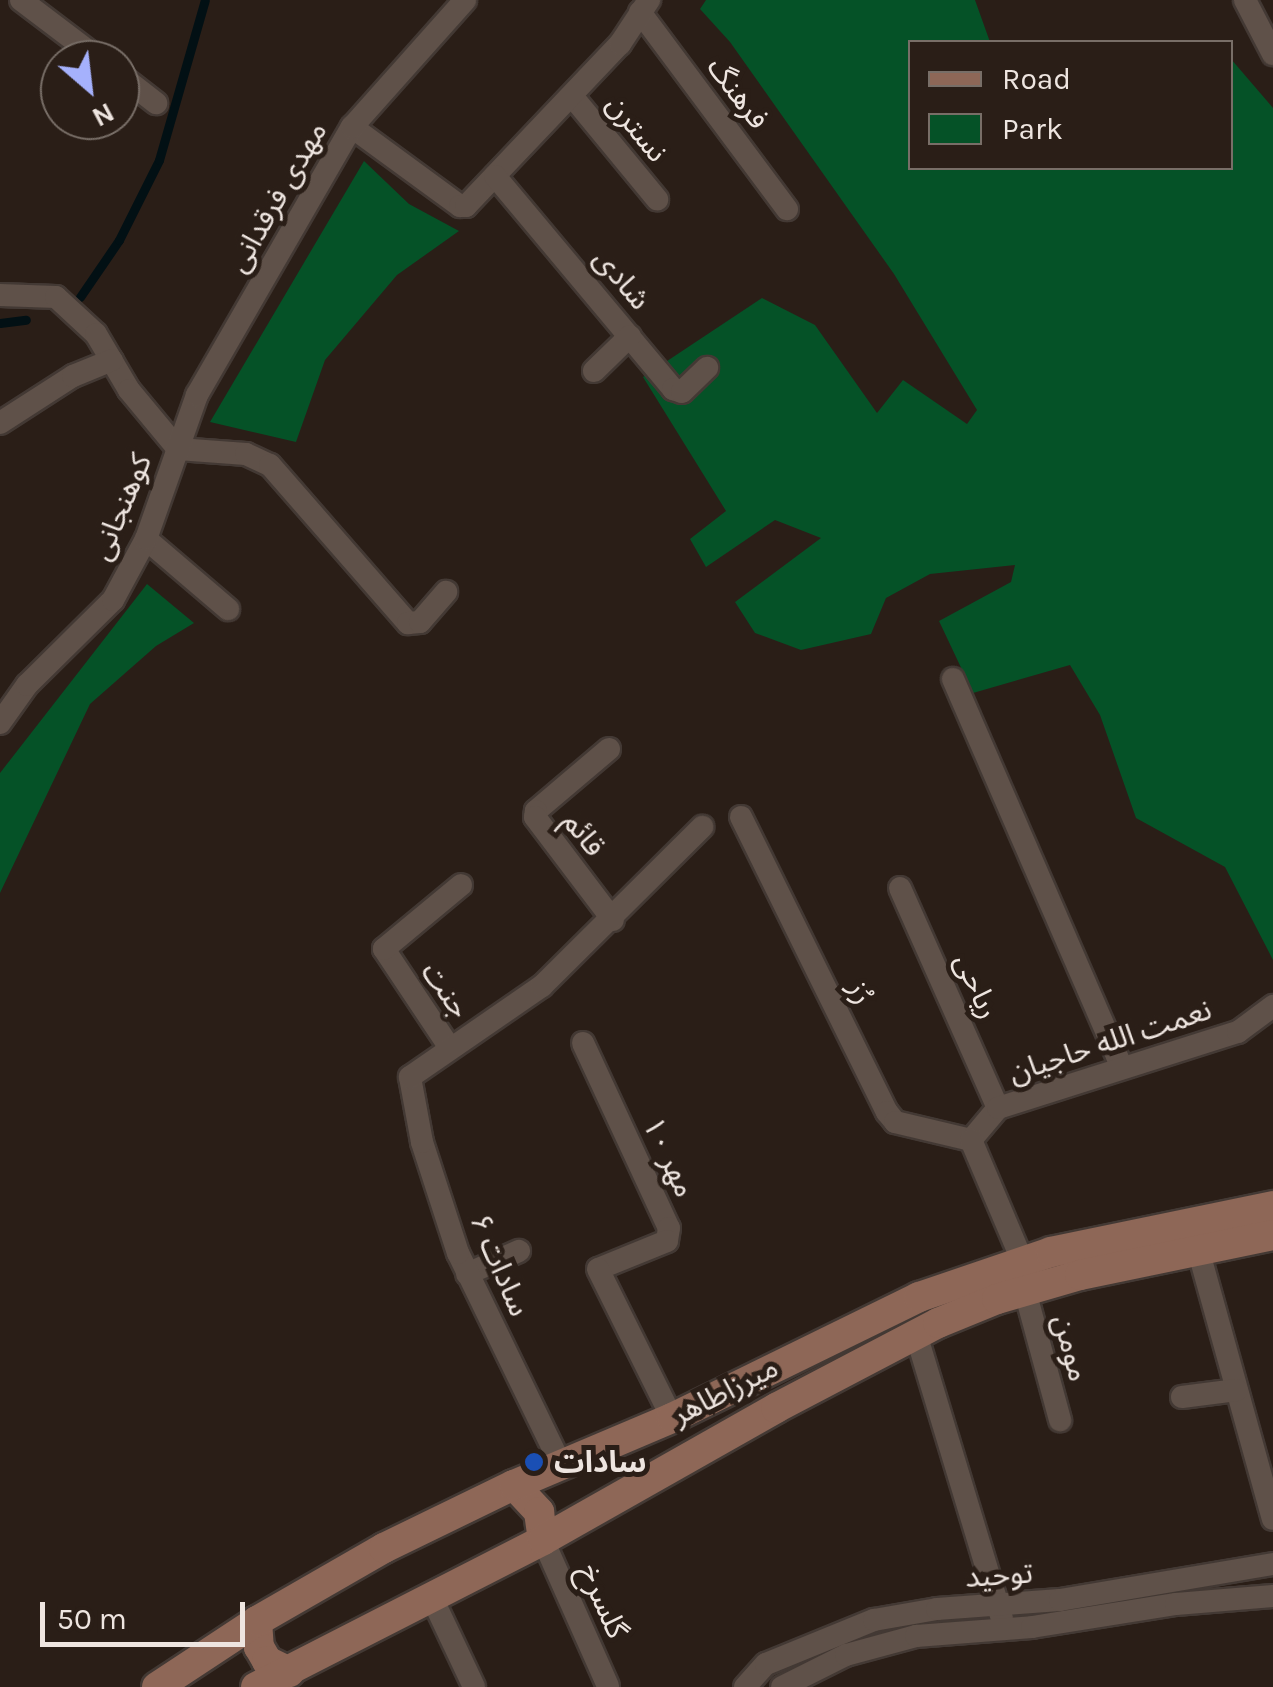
<!DOCTYPE html>
<meta charset="utf-8">
<style>
body{margin:0}
#map{position:relative;width:1273px;height:1687px;overflow:hidden;background:#2a1e17;font-family:Karla,"Noto Sans Arabic",sans-serif}
div>[style]{position:absolute}
.green>*{inset:0;background:#055227}
.stream>*{height:9px;margin:-4.5px;padding:0 4.5px;transform-origin:4.5px;border-radius:4.5px;background:#021014}
.roads{filter:drop-shadow(2px 0 #433934) drop-shadow(-2px 0 #433934) drop-shadow(0 2px #433934) drop-shadow(0 -2px #433934)}
.street>*{height:22px;margin:-11px;padding:0 11px;transform-origin:11px;border-radius:11px;background:#5f5149}
.secondary>*{height:30px;margin:-15px;padding:0 15px;transform-origin:15px;border-radius:15px;background:#8e6757}
.dots>*{width:28px;height:28px;translate:-50% -50%;box-sizing:border-box;border:5px solid #2a1e17;border-radius:50%}
span{translate:-50% -50%;white-space:nowrap;text-align:center;line-height:1.15;-webkit-text-stroke:10px #2a1e17;paint-order:stroke}
.street-label{font-size:30px;color:#eee5e0}
.poi-label{font-size:30px;color:#eee5e0;font-weight:700}
.left{translate:0 -50%;text-align:left}
.legend{position:absolute;left:908px;top:40px;width:325px;height:130px;box-sizing:border-box;background:#2a1e17;border:2px solid #786e67;margin:0;padding:12px 18px;list-style:none;font-size:30px;color:#eee5e0}
.legend li{display:flex;align-items:center;gap:20px;height:50px}
.legend b{width:50px;border:2px solid #786e67}
.north{position:absolute;left:40px;top:40px;width:100px;height:100px;box-sizing:border-box;background:#2a1e17;border:2px solid #786e67;border-radius:50%;rotate:152deg;font-size:28px;font-weight:700;line-height:40px;text-align:center;color:#eee5e0}
.north::after{content:'';display:block;margin:auto;width:35px;height:45px;background:#a5b1fc;clip-path:polygon(50% 0,100% 100%,50% 72%,0 100%)}
.scale{position:absolute;left:40px;top:1602px;width:205px;height:45px;box-sizing:border-box;border:5px solid #eee5e0;border-top:0;padding-left:12px;font-size:30px;line-height:35px;white-space:nowrap;color:#eee5e0;-webkit-text-stroke:8px #2a1e17;paint-order:stroke}
</style>
<div id="map">
<div class="green">
<i style="clip-path:polygon(706px 0,975px 0,990px 42px,910px 42px,910px 168px,1230px 168px,1231px 59px,1273px 108px,1273px 960px,1225px 867px,1136px 818px,1100px 715px,1070px 665px,973px 693px,939px 621px,1011px 582px,1015px 565px,930px 574px,886px 598px,871px 634px,801px 650px,755px 633px,735px 602px,821px 538px,775px 520px,706px 567px,690px 539px,726px 511px,643px 377px,762px 298px,815px 325px,877px 413px,903px 380px,967px 424px,977px 410px,894px 274px,730px 42px,700px 9px)"></i>
<i style="clip-path:polygon(364px 161px,409px 204px,459px 231px,397px 275px,325px 360px,296px 442px,210px 422px)"></i>
<i style="clip-path:polygon(147px 584px,194px 623px,156px 646px,90px 704px,0 893px,0 773px)"></i>
</div>
<div class="stream">
<i style="left:80px;top:297px;width:69px;rotate:-55.6deg"></i>
<i style="left:119px;top:240px;width:89px;rotate:-63.4deg"></i>
<i style="left:159px;top:160px;width:166px;rotate:-74deg"></i>
<i style="left:0;top:323px;width:26px;rotate:-7deg"></i>
</div>
<div class="roads">
<div class="street">
<i style="left:21px;top:0;width:99px;rotate:37.2deg"></i>
<i style="left:1245px;top:0;width:61px;rotate:62.6deg"></i>
<i style="left:640px;top:12px;width:246px;rotate:53.3deg"></i>
<i style="left:120px;top:75px;width:46px;rotate:37.9deg"></i>
<i style="left:572px;top:96px;width:134px;rotate:50.5deg"></i>
<i style="left:352px;top:127px;width:134px;rotate:36.2deg"></i>
<i style="left:460px;top:206px;width:6px"></i>
<i style="left:466px;top:206px;width:224px;rotate:-46.5deg"></i>
<i style="left:620px;top:44px;width:53px;rotate:-56.6deg"></i>
<i style="left:495px;top:176px;width:278px;rotate:50.1deg"></i>
<i style="left:673px;top:389px;width:9px;rotate:18deg"></i>
<i style="left:682px;top:392px;width:35px;rotate:-44deg"></i>
<i style="left:0;top:295px;width:56px;rotate:2deg"></i>
<i style="left:56px;top:297px;width:54px;rotate:42.8deg"></i>
<i style="left:96px;top:334px;width:65px;rotate:59.5deg"></i>
<i style="left:129px;top:390px;width:77px;rotate:50.3deg"></i>
<i style="left:178px;top:449px;width:68px;rotate:4.2deg"></i>
<i style="left:246px;top:454px;width:26px;rotate:25deg"></i>
<i style="left:270px;top:465px;width:210px;rotate:48.9deg"></i>
<i style="left:408px;top:623px;width:12px;rotate:-5deg"></i>
<i style="left:420px;top:622px;width:40px;rotate:-49deg"></i>
<i style="left:594px;top:371px;width:50px;rotate:-44.2deg"></i>
<i style="left:0;top:423px;width:87px;rotate:-32.8deg"></i>
<i style="left:73px;top:376px;width:42px;rotate:-22.3deg"></i>
<i style="left:146px;top:539px;width:108px;rotate:40.5deg"></i>
<i style="left:953px;top:679px;width:422px;rotate:66.5deg"></i>
<i style="left:0;top:723px;width:47px;rotate:-54.6deg"></i>
<i style="left:27px;top:685px;width:121px;rotate:-44.7deg"></i>
<i style="left:113px;top:600px;width:69px;rotate:-61.6deg"></i>
<i style="left:146px;top:539px;width:153px;rotate:-70.5deg"></i>
<i style="left:197px;top:395px;width:310px;rotate:-60deg"></i>
<i style="left:352px;top:127px;width:170px;rotate:-48.3deg"></i>
<i style="left:609px;top:749px;width:96px;rotate:139.7deg"></i>
<i style="left:536px;top:811px;width:6px;rotate:99deg"></i>
<i style="left:535px;top:817px;width:129px;rotate:52.9deg"></i>
<i style="left:741px;top:817px;width:329px;rotate:63.7deg"></i>
<i style="left:887px;top:1112px;width:13px;rotate:51deg"></i>
<i style="left:895px;top:1122px;width:78px;rotate:13.3deg"></i>
<i style="left:900px;top:888px;width:241px;rotate:66deg"></i>
<i style="left:583px;top:1043px;width:204px;rotate:65.1deg"></i>
<i style="left:669px;top:1228px;width:13px;rotate:99deg"></i>
<i style="left:667px;top:1241px;width:74px;rotate:157.9deg"></i>
<i style="left:598px;top:1269px;width:166px;rotate:63.6deg"></i>
<i style="left:450px;top:1048px;width:119px;rotate:-123.7deg"></i>
<i style="left:384px;top:949px;width:100px;rotate:-39.7deg"></i>
<i style="left:971px;top:1140px;width:42px;rotate:-49.8deg"></i>
<i style="left:998px;top:1108px;width:252px;rotate:-17.6deg"></i>
<i style="left:1238px;top:1032px;width:44px;rotate:-36.6deg"></i>
<i style="left:971px;top:1140px;width:130px;rotate:67deg"></i>
<i style="left:1198px;top:1249px;width:280px;rotate:74.5deg"></i>
<i style="left:467px;top:1274px;width:57px;rotate:-23.9deg"></i>
<i style="left:1025px;top:1291px;width:134px;rotate:74.8deg"></i>
<i style="left:916px;top:1334px;width:297px;rotate:73.2deg"></i>
<i style="left:1182px;top:1397px;width:55px;rotate:-7.3deg"></i>
<i style="left:562px;top:1467px;width:238px;rotate:-115.9deg"></i>
<i style="left:458px;top:1253px;width:117px;rotate:-108deg"></i>
<i style="left:422px;top:1142px;width:66px;rotate:-100.5deg"></i>
<i style="left:410px;top:1077px;width:160px;rotate:-34.6deg"></i>
<i style="left:542px;top:986px;width:226px;rotate:-44.8deg"></i>
<i style="left:543px;top:1540px;width:160px;rotate:66deg"></i>
<i style="left:432px;top:1598px;width:98px;rotate:64.7deg"></i>
<i style="left:745px;top:1687px;width:31px;rotate:-48deg"></i>
<i style="left:766px;top:1664px;width:117px;rotate:-22.2deg"></i>
<i style="left:874px;top:1620px;width:64px;rotate:-9.9deg"></i>
<i style="left:937px;top:1609px;width:123px;rotate:-4.2deg"></i>
<i style="left:1060px;top:1600px;width:216px;rotate:-9.6deg"></i>
<i style="left:782px;top:1687px;width:72px;rotate:-26.6deg"></i>
<i style="left:846px;top:1655px;width:73px;rotate:-15.2deg"></i>
<i style="left:916px;top:1636px;width:116px;rotate:-4.4deg"></i>
<i style="left:1032px;top:1627px;width:146px;rotate:-9.1deg"></i>
<i style="left:1176px;top:1604px;width:97px;rotate:-4.7deg"></i>
</div>
<div class="secondary">
<i style="left:514px;top:1485px;width:37px;rotate:47deg"></i>
<i style="left:539px;top:1512px;width:28px;rotate:82deg"></i>
<i style="left:257px;top:1621px;width:26px;rotate:86deg"></i>
<i style="left:259px;top:1647px;width:16px;rotate:60deg"></i>
<i style="left:267px;top:1661px;width:25px;rotate:26deg"></i>
<i style="left:157px;top:1687px;width:120px;rotate:-33.4deg"></i>
<i style="left:257px;top:1621px;width:146px;rotate:-29.9deg"></i>
<i style="left:384px;top:1548px;width:144px;rotate:-25.9deg"></i>
<i style="left:514px;top:1485px;width:172px;rotate:-23deg"></i>
<i style="left:672px;top:1418px;width:275px;rotate:-26.1deg"></i>
<i style="left:919px;top:1297px;width:139px;rotate:-18.8deg"></i>
<i style="left:1051px;top:1252px;width:227px;rotate:-11.7deg"></i>
<i style="left:256px;top:1687px;width:322px;rotate:-27.1deg"></i>
<i style="left:543px;top:1540px;width:268px;rotate:-29.5deg"></i>
<i style="left:776px;top:1408px;width:183px;rotate:-27.7deg"></i>
<i style="left:938px;top:1323px;width:64px;rotate:-22.1deg"></i>
<i style="left:997px;top:1299px;width:86px;rotate:-16.1deg"></i>
<i style="left:1080px;top:1275px;width:197px;rotate:-11.7deg"></i>
</div>
</div>
<div class="dots">
<i style="left:534px;top:1462px;background:#1a4fb4"></i>
</div>
<div class="street-label">
<span style="left:738px;top:93px;rotate:53deg">فرهنگ</span>
<span style="left:637px;top:128px;rotate:51deg">نسترن</span>
<span style="left:277px;top:197px;rotate:-60deg">مهدی فرقدانی</span>
<span style="left:622px;top:279px;rotate:50deg">شادی</span>
<span style="left:121px;top:507px;rotate:-67deg">کوهنجانی</span>
<span style="left:584px;top:834px;rotate:52deg">قائم</span>
<span style="left:977px;top:986px;rotate:66deg">ریاحی</span>
<span style="left:446px;top:990px;rotate:55deg">جنت</span>
<span style="left:861px;top:992px;rotate:64deg">رُز</span>
<span style="left:1110px;top:1041px;rotate:-18deg">نعمت الله حاجیان</span>
<span style="left:669px;top:1157px;rotate:65deg">مهر ۱۰</span>
<span style="left:500px;top:1265px;rotate:67deg">سادات ۶</span>
<span style="left:1071px;top:1348px;rotate:75deg">مومن</span>
<span style="left:725px;top:1391px;rotate:-27deg">میرزاطاهر</span>
<span style="left:999px;top:1575px;rotate:-4deg">توحید</span>
<span style="left:603px;top:1601px;rotate:66deg">گلسرخ</span>
</div>
<div class="poi-label">
<span class="left" style="left:554px;top:1462px">سادات</span>
</div>
<ul class="legend">
<li><b style="height:12px;background:#8e6757"></b>Road</li>
<li><b style="height:28px;background:#055227"></b>Park</li>
</ul>
<div class="north">N</div>
<div class="scale">50 m</div>
</div>
